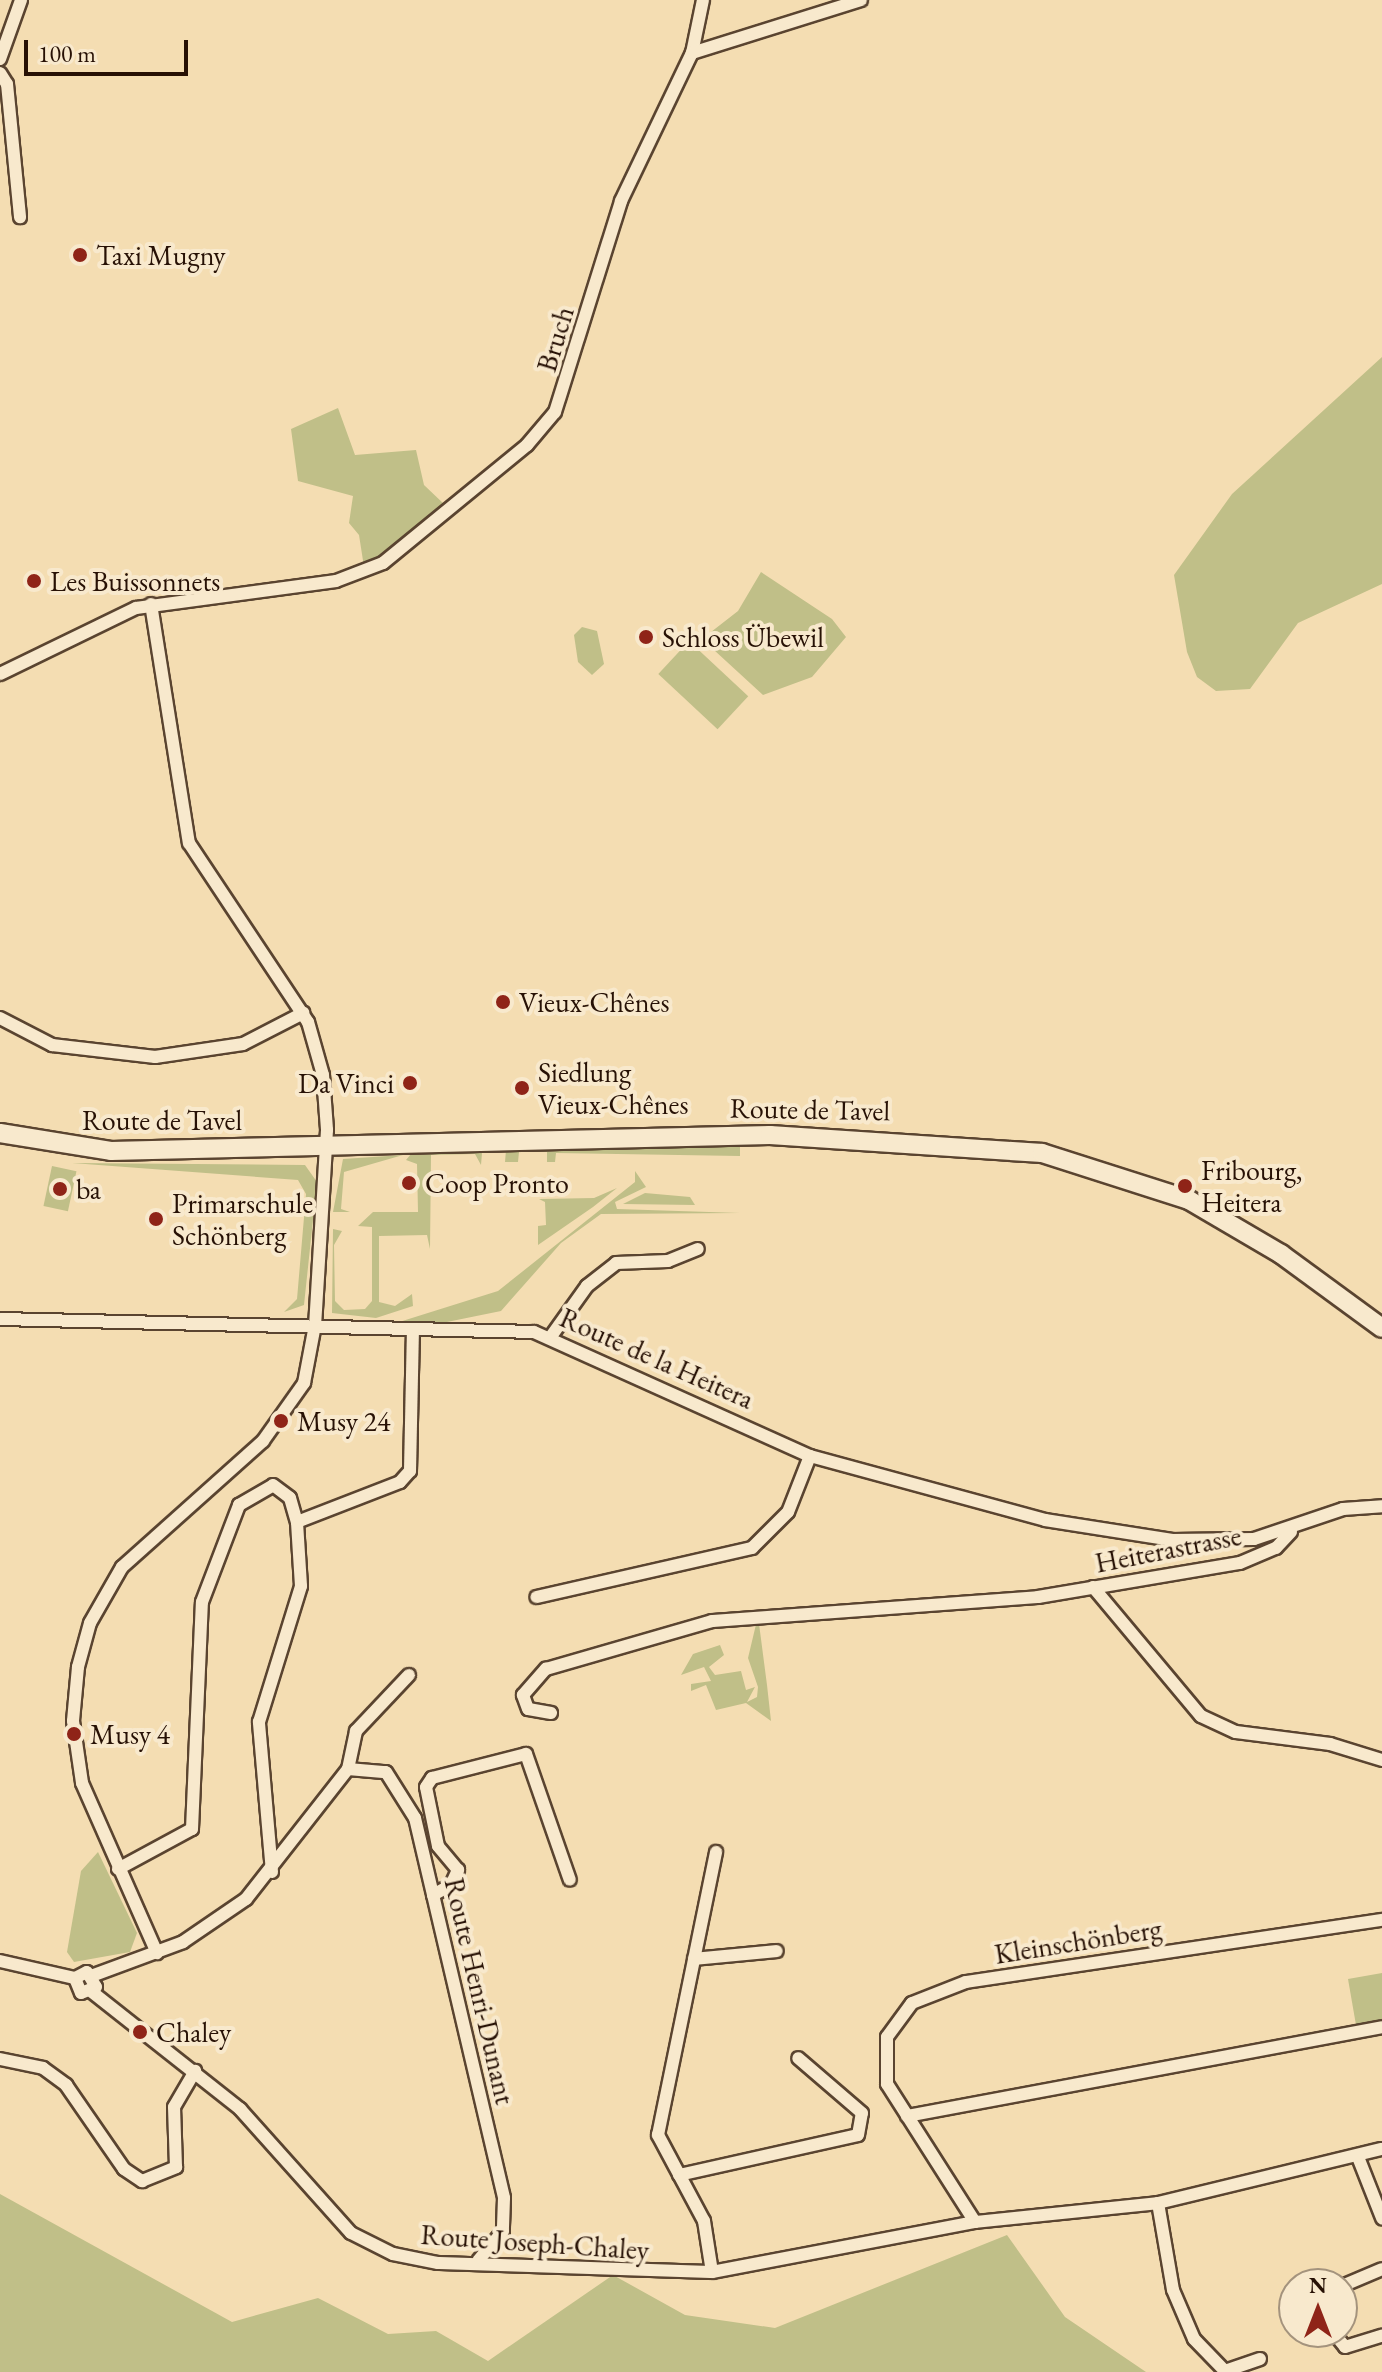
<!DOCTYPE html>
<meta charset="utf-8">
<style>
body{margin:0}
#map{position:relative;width:1382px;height:2372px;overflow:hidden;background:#f4ddb2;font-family:"EB Garamond",serif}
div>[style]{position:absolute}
.green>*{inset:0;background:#c0bf88;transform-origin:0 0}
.roads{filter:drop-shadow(2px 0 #5a4430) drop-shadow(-2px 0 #5a4430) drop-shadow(0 2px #5a4430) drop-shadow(0 -2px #5a4430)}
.minor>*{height:12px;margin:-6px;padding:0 6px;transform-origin:6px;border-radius:6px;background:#f8e9cd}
.secondary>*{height:18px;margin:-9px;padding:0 9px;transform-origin:9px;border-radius:9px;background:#f8e9cd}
.dots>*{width:22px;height:22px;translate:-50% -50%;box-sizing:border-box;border:4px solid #f8e9cd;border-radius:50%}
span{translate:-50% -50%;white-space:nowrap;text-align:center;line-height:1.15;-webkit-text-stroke:8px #f8e9cd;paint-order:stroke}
.poi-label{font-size:28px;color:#271105}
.left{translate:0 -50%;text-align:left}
.right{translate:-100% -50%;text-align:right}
.street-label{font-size:28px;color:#271105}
.north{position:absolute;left:1278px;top:2268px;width:80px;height:80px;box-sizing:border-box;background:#f8e9cd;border:2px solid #a4937d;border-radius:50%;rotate:0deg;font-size:22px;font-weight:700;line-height:32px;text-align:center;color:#271105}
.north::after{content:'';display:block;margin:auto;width:28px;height:36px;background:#8f2418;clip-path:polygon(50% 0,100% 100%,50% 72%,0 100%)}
.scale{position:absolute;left:24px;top:40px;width:164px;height:36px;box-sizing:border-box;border:4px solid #271105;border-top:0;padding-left:10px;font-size:24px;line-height:28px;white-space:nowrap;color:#271105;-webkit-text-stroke:6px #f8e9cd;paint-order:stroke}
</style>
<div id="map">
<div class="green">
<i style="clip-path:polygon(1382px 357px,1382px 584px,1298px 623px,1250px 689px,1216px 691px,1197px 677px,1187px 652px,1174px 575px,1232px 494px)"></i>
<i style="clip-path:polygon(338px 408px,355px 455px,416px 450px,424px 485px,445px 505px,364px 567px,359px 535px,349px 523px,353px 496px,298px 481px,291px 429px)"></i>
<i style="clip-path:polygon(761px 572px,832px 619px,846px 637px,812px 677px,763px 695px,702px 639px,738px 611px)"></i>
<i style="clip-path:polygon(582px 627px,597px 631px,604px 664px,592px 675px,578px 662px,574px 635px)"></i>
<i style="left:689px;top:641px;width:81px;height:45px;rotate:43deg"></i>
<i style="clip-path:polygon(740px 1144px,740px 1156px,556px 1153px,555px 1162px,547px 1162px,547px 1152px,519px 1152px,518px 1162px,505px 1162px,506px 1150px)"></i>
<i style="clip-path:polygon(482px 1153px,481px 1165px,475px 1154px,431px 1155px,430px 1249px,427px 1235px,379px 1236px,379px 1302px,395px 1306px,412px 1294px,413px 1306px,376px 1318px,332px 1313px,333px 1229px,342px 1231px,334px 1245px,335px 1301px,344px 1310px,365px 1309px,372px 1301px,372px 1227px,358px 1226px,373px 1212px,418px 1212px,417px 1164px,406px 1160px,411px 1154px)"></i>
<i style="clip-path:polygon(403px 1155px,344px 1172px,341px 1209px,350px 1212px,333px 1212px,343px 1159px)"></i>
<i style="clip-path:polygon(72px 1163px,305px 1165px,317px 1182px,304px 1305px,284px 1312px,297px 1299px,306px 1194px,298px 1180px)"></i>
<i style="left:52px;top:1166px;width:25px;height:41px;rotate:12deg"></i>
<i style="clip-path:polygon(635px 1171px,646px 1187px,615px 1202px,617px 1209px,740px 1213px,601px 1214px,561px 1243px,501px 1311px,442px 1323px,396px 1323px,498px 1291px,635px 1182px)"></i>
<i style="clip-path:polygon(617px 1188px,593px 1207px,538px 1245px,538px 1226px,546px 1225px,545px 1202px,539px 1199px,594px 1198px)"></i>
<i style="clip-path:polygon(645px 1193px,690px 1197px,695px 1205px,623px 1204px)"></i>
<i style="clip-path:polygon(758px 1616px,767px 1685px,771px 1721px,746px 1703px,716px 1710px,706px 1685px,691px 1691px,691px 1684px,711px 1681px,704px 1667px,681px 1675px,693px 1654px,720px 1645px,724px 1655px,709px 1667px,715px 1675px,741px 1671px,746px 1690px,755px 1687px,747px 1702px,757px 1697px,758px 1687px,748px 1658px)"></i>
<i style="clip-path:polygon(98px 1852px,137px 1933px,130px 1952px,74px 1962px,67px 1952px,81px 1871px)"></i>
<i style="clip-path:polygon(1382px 1973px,1382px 2020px,1356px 2025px,1348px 1979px)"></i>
<i style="clip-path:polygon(0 2194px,232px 2322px,318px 2298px,388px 2334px,436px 2331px,488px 2361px,613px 2275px,685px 2315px,775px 2328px,1007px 2235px,1065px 2317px,1146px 2372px,0 2372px)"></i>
</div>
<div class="roads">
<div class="minor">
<i style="left:692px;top:53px;width:54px;rotate:-78.3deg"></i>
<i style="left:0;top:59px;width:63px;rotate:-70.4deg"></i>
<i style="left:0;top:73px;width:13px;rotate:58deg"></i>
<i style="left:7px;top:84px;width:134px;rotate:84.4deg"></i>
<i style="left:151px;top:604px;width:242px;rotate:81deg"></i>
<i style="left:189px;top:843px;width:215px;rotate:56.4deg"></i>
<i style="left:308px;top:1022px;width:55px;rotate:74.2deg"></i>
<i style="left:323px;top:1075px;width:55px;rotate:85.8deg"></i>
<i style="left:327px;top:1130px;width:195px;rotate:93.5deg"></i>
<i style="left:315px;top:1325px;width:59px;rotate:100.7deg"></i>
<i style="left:304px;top:1383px;width:71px;rotate:125.3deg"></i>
<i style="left:263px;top:1441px;width:189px;rotate:138.2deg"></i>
<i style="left:122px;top:1567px;width:64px;rotate:119.7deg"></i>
<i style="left:90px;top:1623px;width:46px;rotate:105.3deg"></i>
<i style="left:78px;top:1667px;width:54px;rotate:95.3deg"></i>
<i style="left:73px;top:1721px;width:63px;rotate:81.7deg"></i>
<i style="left:82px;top:1783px;width:186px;rotate:66.2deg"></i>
<i style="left:0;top:674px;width:151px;rotate:-25.9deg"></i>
<i style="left:136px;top:608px;width:202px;rotate:-7.7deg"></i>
<i style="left:336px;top:581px;width:50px;rotate:-21deg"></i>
<i style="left:383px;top:563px;width:186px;rotate:-39.3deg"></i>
<i style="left:527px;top:445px;width:43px;rotate:-49.7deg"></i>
<i style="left:555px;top:412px;width:221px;rotate:-72.6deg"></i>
<i style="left:621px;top:201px;width:164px;rotate:-64.4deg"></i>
<i style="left:692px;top:53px;width:177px;rotate:-17.4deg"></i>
<i style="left:0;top:1018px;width:59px;rotate:27.4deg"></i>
<i style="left:52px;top:1045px;width:104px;rotate:6.6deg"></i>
<i style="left:155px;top:1057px;width:89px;rotate:-8.4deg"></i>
<i style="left:243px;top:1044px;width:68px;rotate:-27.3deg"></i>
<i style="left:0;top:1319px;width:534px;rotate:1.39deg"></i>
<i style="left:534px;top:1332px;width:303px;rotate:24.2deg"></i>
<i style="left:810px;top:1456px;width:60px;rotate:111.4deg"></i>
<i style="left:788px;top:1512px;width:51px;rotate:135deg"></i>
<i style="left:752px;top:1548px;width:221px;rotate:167.2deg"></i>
<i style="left:552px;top:1335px;width:60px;rotate:-54.5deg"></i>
<i style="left:587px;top:1286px;width:37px;rotate:-38deg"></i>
<i style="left:616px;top:1263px;width:52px;rotate:-2.2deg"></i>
<i style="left:668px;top:1261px;width:32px;rotate:-22deg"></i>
<i style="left:810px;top:1456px;width:244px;rotate:15.2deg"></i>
<i style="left:1045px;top:1520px;width:129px;rotate:8.9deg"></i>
<i style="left:1172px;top:1540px;width:82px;rotate:-0.7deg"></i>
<i style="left:1254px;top:1539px;width:94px;rotate:-18.6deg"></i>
<i style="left:1343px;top:1509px;width:39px;rotate:-4deg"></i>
<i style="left:1093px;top:1587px;width:168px;rotate:50.1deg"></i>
<i style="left:1201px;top:1716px;width:38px;rotate:25deg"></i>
<i style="left:1236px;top:1732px;width:95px;rotate:7.3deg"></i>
<i style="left:1330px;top:1744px;width:54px;rotate:17.1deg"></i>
<i style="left:551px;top:1713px;width:23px;rotate:-170deg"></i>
<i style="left:528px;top:1709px;width:15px;rotate:-110deg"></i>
<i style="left:523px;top:1695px;width:35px;rotate:-49deg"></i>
<i style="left:546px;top:1669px;width:173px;rotate:-16.1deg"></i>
<i style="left:712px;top:1621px;width:327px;rotate:-4.2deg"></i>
<i style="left:1038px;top:1597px;width:205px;rotate:-9.6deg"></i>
<i style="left:1240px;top:1563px;width:39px;rotate:-23deg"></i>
<i style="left:1276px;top:1548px;width:22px;rotate:-47deg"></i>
<i style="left:348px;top:1769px;width:38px;rotate:5deg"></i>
<i style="left:386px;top:1772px;width:54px;rotate:57.8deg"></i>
<i style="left:415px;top:1818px;width:390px;rotate:76.8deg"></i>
<i style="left:504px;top:2198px;width:33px;rotate:92deg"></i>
<i style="left:503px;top:2231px;width:38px;rotate:130deg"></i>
<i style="left:118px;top:1869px;width:84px;rotate:-28.4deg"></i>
<i style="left:192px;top:1829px;width:227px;rotate:-87.5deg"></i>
<i style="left:202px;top:1602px;width:104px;rotate:-69.1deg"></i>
<i style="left:239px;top:1505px;width:39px;rotate:-30deg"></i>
<i style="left:273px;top:1485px;width:21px;rotate:37deg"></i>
<i style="left:290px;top:1498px;width:25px;rotate:74deg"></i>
<i style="left:272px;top:1872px;width:151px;rotate:-95deg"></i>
<i style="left:259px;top:1722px;width:142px;rotate:-72.8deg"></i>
<i style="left:301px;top:1586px;width:64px;rotate:-93.6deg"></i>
<i style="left:297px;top:1522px;width:110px;rotate:-21.2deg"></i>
<i style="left:400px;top:1482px;width:15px;rotate:-48deg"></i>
<i style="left:410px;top:1471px;width:142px;rotate:-88.8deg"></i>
<i style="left:433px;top:1895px;width:21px;rotate:-29deg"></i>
<i style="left:451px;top:1885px;width:17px;rotate:-65deg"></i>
<i style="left:458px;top:1870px;width:31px;rotate:-130deg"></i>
<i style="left:438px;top:1846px;width:60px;rotate:-101.5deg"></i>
<i style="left:426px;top:1787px;width:11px;rotate:-56deg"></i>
<i style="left:432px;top:1778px;width:97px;rotate:-14.3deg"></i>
<i style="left:526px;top:1754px;width:133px;rotate:70.8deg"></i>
<i style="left:694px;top:1959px;width:83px;rotate:-5.5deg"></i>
<i style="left:0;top:1961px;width:77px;rotate:12.8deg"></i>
<i style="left:75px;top:1978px;width:13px;rotate:-27deg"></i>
<i style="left:87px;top:1972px;width:17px;rotate:59deg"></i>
<i style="left:96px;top:1987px;width:16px;rotate:158deg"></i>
<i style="left:81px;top:1993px;width:16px;rotate:-112deg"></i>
<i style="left:94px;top:1975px;width:95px;rotate:-20.3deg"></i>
<i style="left:183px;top:1942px;width:76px;rotate:-34.3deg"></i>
<i style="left:246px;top:1899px;width:165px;rotate:-51.9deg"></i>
<i style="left:348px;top:1769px;width:39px;rotate:-78deg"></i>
<i style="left:356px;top:1731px;width:77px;rotate:-46.6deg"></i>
<i style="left:92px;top:1992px;width:189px;rotate:38.3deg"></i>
<i style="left:240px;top:2109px;width:166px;rotate:48.2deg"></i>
<i style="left:351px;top:2233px;width:47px;rotate:26.6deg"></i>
<i style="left:393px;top:2254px;width:46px;rotate:11.3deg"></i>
<i style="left:438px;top:2263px;width:274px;rotate:1.9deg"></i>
<i style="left:712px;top:2272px;width:268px;rotate:-10.8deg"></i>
<i style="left:975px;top:2222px;width:184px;rotate:-5.9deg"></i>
<i style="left:1158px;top:2203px;width:230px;rotate:-13.6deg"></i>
<i style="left:0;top:2059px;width:44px;rotate:11.8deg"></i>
<i style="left:43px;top:2068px;width:29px;rotate:36deg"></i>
<i style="left:66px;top:2085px;width:102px;rotate:55.4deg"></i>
<i style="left:124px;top:2169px;width:22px;rotate:34deg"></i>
<i style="left:142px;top:2181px;width:37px;rotate:-22deg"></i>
<i style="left:176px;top:2167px;width:60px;rotate:-91.9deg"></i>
<i style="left:174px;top:2107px;width:42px;rotate:-59.7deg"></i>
<i style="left:907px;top:2116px;width:483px;rotate:-10.6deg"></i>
<i style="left:1358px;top:2157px;width:66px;rotate:68.5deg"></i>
<i style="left:679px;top:2175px;width:183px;rotate:-12.6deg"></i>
<i style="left:858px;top:2135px;width:22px;rotate:-80deg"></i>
<i style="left:862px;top:2113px;width:84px;rotate:-139.3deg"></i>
<i style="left:1158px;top:2203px;width:88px;rotate:80.2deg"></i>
<i style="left:1173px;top:2290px;width:53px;rotate:66.8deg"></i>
<i style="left:1194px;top:2339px;width:45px;rotate:45.9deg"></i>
<i style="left:1225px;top:2371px;width:37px;rotate:-19deg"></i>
<i style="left:975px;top:2222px;width:164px;rotate:-122.5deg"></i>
<i style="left:887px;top:2084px;width:47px;rotate:-90deg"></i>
<i style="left:887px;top:2037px;width:42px;rotate:-53.7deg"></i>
<i style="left:912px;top:2003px;width:58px;rotate:-21.3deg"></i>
<i style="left:966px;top:1982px;width:421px;rotate:-8.5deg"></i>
<i style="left:712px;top:2272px;width:52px;rotate:-98.9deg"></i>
<i style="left:704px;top:2221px;width:98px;rotate:-118.1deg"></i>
<i style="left:658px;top:2135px;width:289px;rotate:-78.4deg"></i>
<i style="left:1342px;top:2286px;width:43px;rotate:-23deg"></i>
<i style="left:1333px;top:2332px;width:19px;rotate:51deg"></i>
<i style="left:1345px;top:2347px;width:39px;rotate:-17deg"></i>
</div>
<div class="secondary">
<i style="left:0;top:1133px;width:112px;rotate:9.2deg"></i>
<i style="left:111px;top:1151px;width:659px;rotate:-1.39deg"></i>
<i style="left:770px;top:1135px;width:273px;rotate:3.8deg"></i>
<i style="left:1042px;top:1153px;width:154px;rotate:17.7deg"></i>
<i style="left:1189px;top:1200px;width:107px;rotate:30.4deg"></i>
<i style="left:1281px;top:1254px;width:125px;rotate:36.2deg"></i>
</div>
</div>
<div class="dots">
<i style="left:80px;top:255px;background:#8f2418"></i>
<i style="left:34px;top:581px;background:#8f2418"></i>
<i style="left:646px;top:637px;background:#8f2418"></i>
<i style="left:503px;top:1002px;background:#8f2418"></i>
<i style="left:410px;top:1083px;background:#8f2418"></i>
<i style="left:522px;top:1088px;background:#8f2418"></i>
<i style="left:409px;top:1183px;background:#8f2418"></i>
<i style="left:1185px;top:1186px;background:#8f2418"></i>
<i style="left:60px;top:1189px;background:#8f2418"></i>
<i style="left:156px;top:1219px;background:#8f2418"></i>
<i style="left:281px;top:1421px;background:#8f2418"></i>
<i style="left:74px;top:1734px;background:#8f2418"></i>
<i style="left:140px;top:2032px;background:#8f2418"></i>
</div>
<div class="poi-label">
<span class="left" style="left:96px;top:255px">Taxi Mugny</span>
<span class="left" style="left:50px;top:581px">Les Buissonnets</span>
<span class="left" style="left:662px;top:637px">Schloss Übewil</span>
<span class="left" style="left:519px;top:1002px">Vieux-Chênes</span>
<span class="left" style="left:538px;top:1088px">Siedlung<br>Vieux-Chênes</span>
<span class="right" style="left:394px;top:1083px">Da Vinci</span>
<span class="left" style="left:1201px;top:1186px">Fribourg,<br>Heitera</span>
<span class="left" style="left:425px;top:1183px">Coop Pronto</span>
<span class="left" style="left:76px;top:1189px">ba</span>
<span class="left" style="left:172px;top:1219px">Primarschule<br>Schönberg</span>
<span class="left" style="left:297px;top:1421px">Musy 24</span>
<span class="left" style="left:90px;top:1734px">Musy 4</span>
<span class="left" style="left:156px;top:2032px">Chaley</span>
</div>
<div class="street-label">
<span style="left:555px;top:339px;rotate:-73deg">Bruch</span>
<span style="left:810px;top:1109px;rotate:1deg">Route de Tavel</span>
<span style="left:162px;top:1120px">Route de Tavel</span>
<span style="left:657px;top:1358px;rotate:24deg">Route de la Heitera</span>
<span style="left:1168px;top:1549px;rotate:-11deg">Heiterastrasse</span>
<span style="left:1078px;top:1941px;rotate:-9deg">Kleinschönberg</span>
<span style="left:480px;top:1991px;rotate:77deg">Route Henri-Dunant</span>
<span style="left:535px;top:2242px;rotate:4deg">Route Joseph-Chaley</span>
</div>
<div class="north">N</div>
<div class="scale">100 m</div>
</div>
